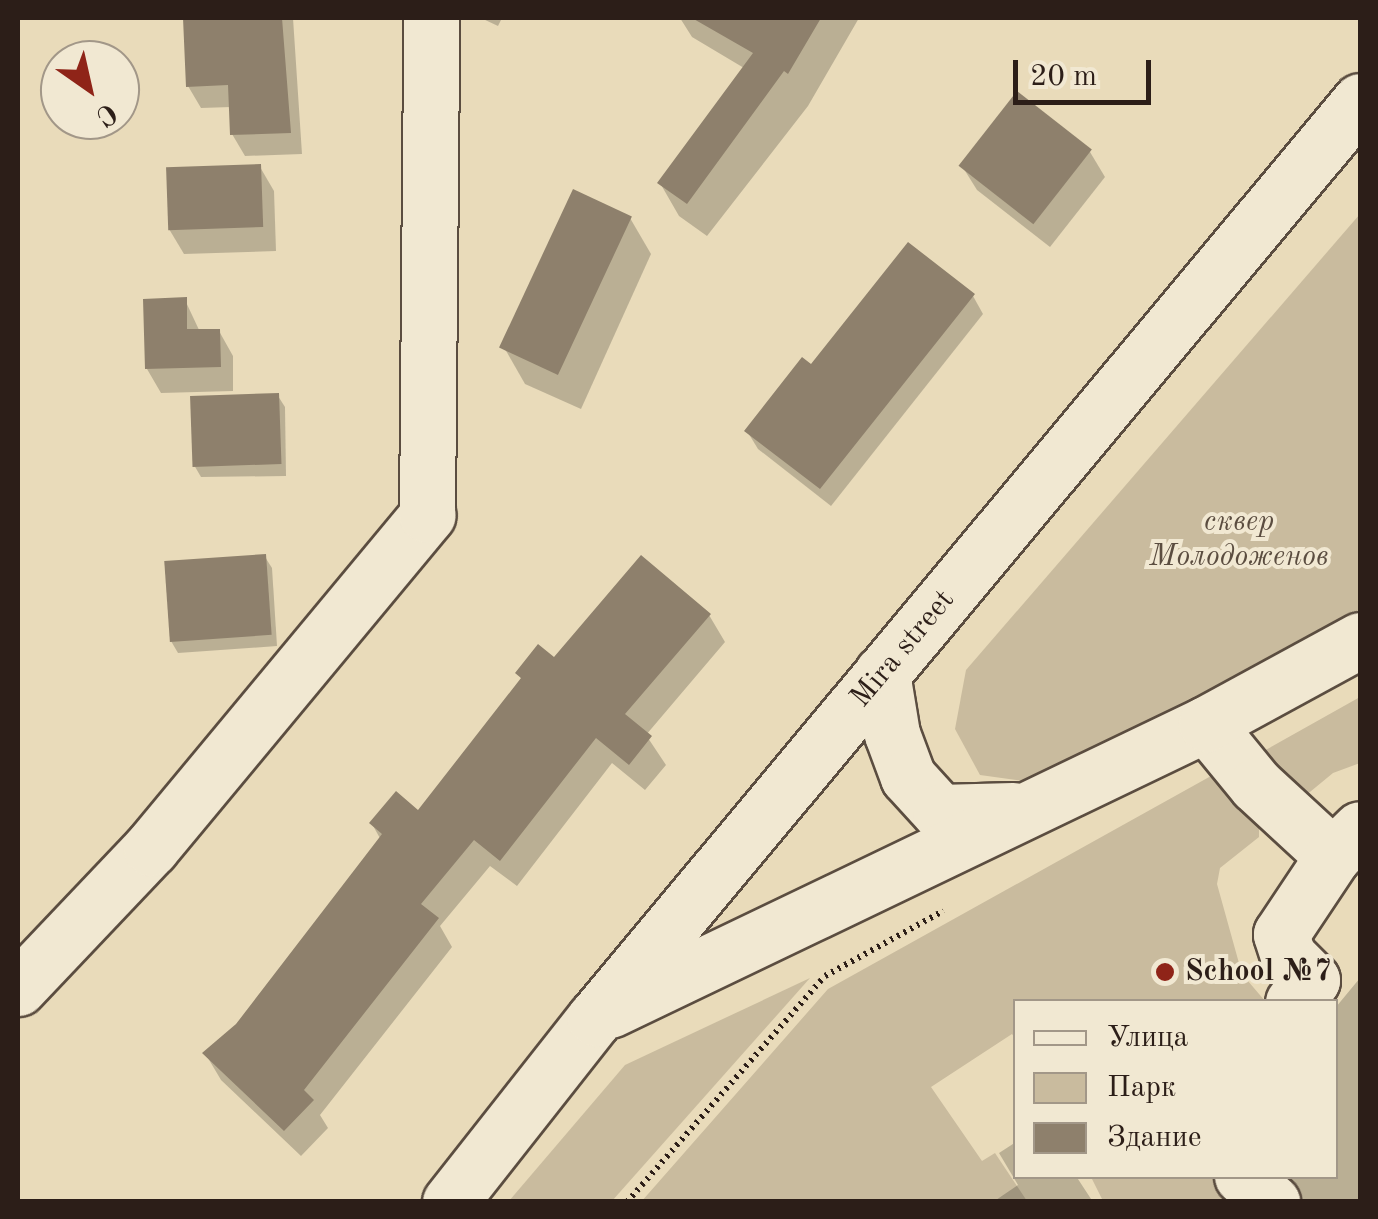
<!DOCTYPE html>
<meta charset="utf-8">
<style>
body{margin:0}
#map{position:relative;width:1378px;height:1219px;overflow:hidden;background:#e9dbba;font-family:"Old Standard TT",serif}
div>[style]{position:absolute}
.green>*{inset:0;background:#c9bb9e}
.shadow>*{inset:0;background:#0003}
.building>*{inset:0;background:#8e806c;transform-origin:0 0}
.path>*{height:6px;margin-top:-3px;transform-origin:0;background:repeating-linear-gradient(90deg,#2c1e18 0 2.5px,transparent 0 7.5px)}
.roads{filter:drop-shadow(2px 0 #5b4d40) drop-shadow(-2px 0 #5b4d40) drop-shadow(0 2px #5b4d40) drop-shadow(0 -2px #5b4d40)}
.minor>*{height:55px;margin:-27.5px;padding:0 27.5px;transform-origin:27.5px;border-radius:27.5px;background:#f1e8d2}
.dots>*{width:28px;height:28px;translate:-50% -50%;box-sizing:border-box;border:5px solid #f1e8d2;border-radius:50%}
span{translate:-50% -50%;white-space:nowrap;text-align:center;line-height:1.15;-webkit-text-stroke:8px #f1e8d2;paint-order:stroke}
.park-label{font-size:30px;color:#5b4d40;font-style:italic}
.street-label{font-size:30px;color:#2c1e18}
.poi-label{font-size:30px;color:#2c1e18;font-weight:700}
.left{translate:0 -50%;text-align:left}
.frame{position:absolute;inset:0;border:20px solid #2c1e18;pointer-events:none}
.legend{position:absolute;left:1013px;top:999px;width:325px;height:180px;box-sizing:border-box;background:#f1e8d2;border:2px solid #a29788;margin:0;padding:12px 18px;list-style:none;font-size:30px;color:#2c1e18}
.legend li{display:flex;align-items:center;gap:20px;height:50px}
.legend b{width:50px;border:2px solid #a29788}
.north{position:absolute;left:40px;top:40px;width:100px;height:100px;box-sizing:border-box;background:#f1e8d2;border:2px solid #a29788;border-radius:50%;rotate:146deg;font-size:28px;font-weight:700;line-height:40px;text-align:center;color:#2c1e18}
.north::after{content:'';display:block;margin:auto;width:35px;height:45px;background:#8f2418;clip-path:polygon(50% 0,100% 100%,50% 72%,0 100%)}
.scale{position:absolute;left:1013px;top:60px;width:138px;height:45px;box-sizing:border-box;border:5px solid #2c1e18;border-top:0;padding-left:12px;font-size:30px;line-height:35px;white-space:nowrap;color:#2c1e18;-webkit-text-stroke:8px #f1e8d2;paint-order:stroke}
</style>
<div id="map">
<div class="green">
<i style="clip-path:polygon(1360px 214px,1360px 611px,1074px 770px,1030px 782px,980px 775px,955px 729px,966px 670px)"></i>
<i style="clip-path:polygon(1360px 697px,1360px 763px,1333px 773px,1299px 801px,1262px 752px)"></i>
<i style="clip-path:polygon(1211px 776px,1259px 826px,1259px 837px,1220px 868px,1217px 884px,1242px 974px,1265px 1001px,1016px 1002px,1015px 1038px,1012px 1034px,931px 1087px,982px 1161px,995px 1153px,1027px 1201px,641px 1202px,828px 989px)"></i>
<i style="clip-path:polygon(810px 978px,612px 1201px,509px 1201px,625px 1065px)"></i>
<i style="clip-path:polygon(1091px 1177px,1210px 1177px,1242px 1201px,1103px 1201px)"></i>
</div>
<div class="shadow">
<i style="clip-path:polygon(186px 18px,293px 18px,302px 154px,245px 156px,232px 134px,231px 107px,201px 108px,188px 86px)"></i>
<i style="clip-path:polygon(481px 18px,502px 18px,498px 26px)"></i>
<i style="clip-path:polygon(680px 18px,859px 18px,808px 106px,707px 236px,679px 216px,660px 183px,744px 68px,692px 37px)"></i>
<i style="clip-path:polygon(1090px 152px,1105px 177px,1050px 247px,977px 190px,962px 166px)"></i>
<i style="clip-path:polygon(260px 167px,274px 191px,276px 251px,184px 254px,169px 229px)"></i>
<i style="clip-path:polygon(630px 218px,651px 254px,581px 409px,525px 384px,505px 349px)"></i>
<i style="clip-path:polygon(973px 296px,983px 314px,831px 506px,758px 449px,747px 431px,812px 368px)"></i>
<i style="clip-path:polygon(185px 300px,200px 332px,219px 331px,233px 356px,233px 391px,161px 393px,147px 369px)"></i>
<i style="clip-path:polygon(278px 396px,285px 407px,286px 476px,201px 477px,194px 465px)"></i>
<i style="clip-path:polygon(265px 557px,272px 568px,277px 646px,178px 653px,171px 641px)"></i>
<i style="clip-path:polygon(709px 615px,725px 642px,646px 735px,666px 765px,645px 790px,612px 763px,517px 886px,490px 866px,440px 926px,452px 947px,320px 1115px,328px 1128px,301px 1156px,221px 1080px,205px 1053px,238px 1026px,381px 840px,372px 824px,419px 814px,522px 680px,518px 673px)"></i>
<i style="clip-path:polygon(1360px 978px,1360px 1202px,1303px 1202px,1274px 1176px,1336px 1176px,1336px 1007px)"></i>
<i style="clip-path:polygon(1016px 1142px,1016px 1176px,1076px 1176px,1093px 1202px,993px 1202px,1018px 1185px,999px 1153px)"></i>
</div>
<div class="building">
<i style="clip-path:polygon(183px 18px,282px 18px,291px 133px,230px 135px,228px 85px,186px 87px)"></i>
<i style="clip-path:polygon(692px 18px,821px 18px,788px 74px,784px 71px,687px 204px,657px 183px,753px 53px)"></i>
<i style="left:1017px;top:91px;width:95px;height:95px;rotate:38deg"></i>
<i style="left:261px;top:164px;width:63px;height:95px;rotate:88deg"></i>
<i style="left:573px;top:189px;width:65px;height:175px;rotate:25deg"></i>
<i style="clip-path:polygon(908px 242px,975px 294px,820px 489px,744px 431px,802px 357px,811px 364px)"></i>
<i style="clip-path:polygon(187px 297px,187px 329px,220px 329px,221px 367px,145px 369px,143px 299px)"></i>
<i style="left:279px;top:393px;width:71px;height:89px;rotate:88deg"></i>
<i style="left:266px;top:554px;width:81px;height:102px;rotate:86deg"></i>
<i style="clip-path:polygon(641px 555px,711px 614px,625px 714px,652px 736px,629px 765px,596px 738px,500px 861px,474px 840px,421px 904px,439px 918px,304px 1090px,314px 1100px,284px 1131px,202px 1053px,236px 1024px,382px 834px,369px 823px,396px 791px,418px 810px,521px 678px,515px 673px,538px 644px,554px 657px)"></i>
</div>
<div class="path">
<i style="left:627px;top:1202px;width:300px;rotate:-48.8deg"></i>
<i style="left:825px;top:976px;width:135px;rotate:-28.8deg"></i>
</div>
<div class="roads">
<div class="minor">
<i style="left:882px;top:673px;width:62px;rotate:80.7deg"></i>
<i style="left:892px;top:734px;width:46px;rotate:69.6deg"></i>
<i style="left:908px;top:777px;width:47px;rotate:47.6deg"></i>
<i style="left:940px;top:812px;width:73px;rotate:-1.6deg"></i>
<i style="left:1206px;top:724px;width:79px;rotate:50.7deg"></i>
<i style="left:1256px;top:785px;width:105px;rotate:42.7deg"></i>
<i style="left:1333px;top:856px;width:38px;rotate:-45deg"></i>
<i style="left:18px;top:988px;width:193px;rotate:-46.5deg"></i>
<i style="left:151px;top:848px;width:433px;rotate:-50.3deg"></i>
<i style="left:427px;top:515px;width:497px;rotate:-89.5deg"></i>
<i style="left:1293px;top:1002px;width:29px;rotate:-49deg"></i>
<i style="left:1312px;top:980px;width:34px;rotate:-135deg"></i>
<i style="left:1288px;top:956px;width:23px;rotate:-108deg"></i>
<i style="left:1281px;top:934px;width:94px;rotate:-56.3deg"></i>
<i style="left:610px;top:1010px;width:661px;rotate:-25.63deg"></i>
<i style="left:1206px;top:724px;width:175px;rotate:-28.6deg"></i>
<i style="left:1242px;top:1176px;width:40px;rotate:41deg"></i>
<i style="left:450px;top:1202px;width:234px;rotate:-51.8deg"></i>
<i style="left:595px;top:1018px;width:1194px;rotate:-50.16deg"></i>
</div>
</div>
<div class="dots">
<i style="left:1165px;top:972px;background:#8f2418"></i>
</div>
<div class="park-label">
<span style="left:1239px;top:539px">сквер<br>Молодоженов</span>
</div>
<div class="street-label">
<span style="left:903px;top:649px;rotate:-50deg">Mira street</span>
</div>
<div class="poi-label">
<span class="left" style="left:1185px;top:972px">School №7</span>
</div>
<div class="frame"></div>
<ul class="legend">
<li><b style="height:12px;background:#f1e8d2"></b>Улица</li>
<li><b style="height:28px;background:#c9bb9e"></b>Парк</li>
<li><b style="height:28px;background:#8e806c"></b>Здание</li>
</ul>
<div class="north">С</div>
<div class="scale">20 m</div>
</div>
